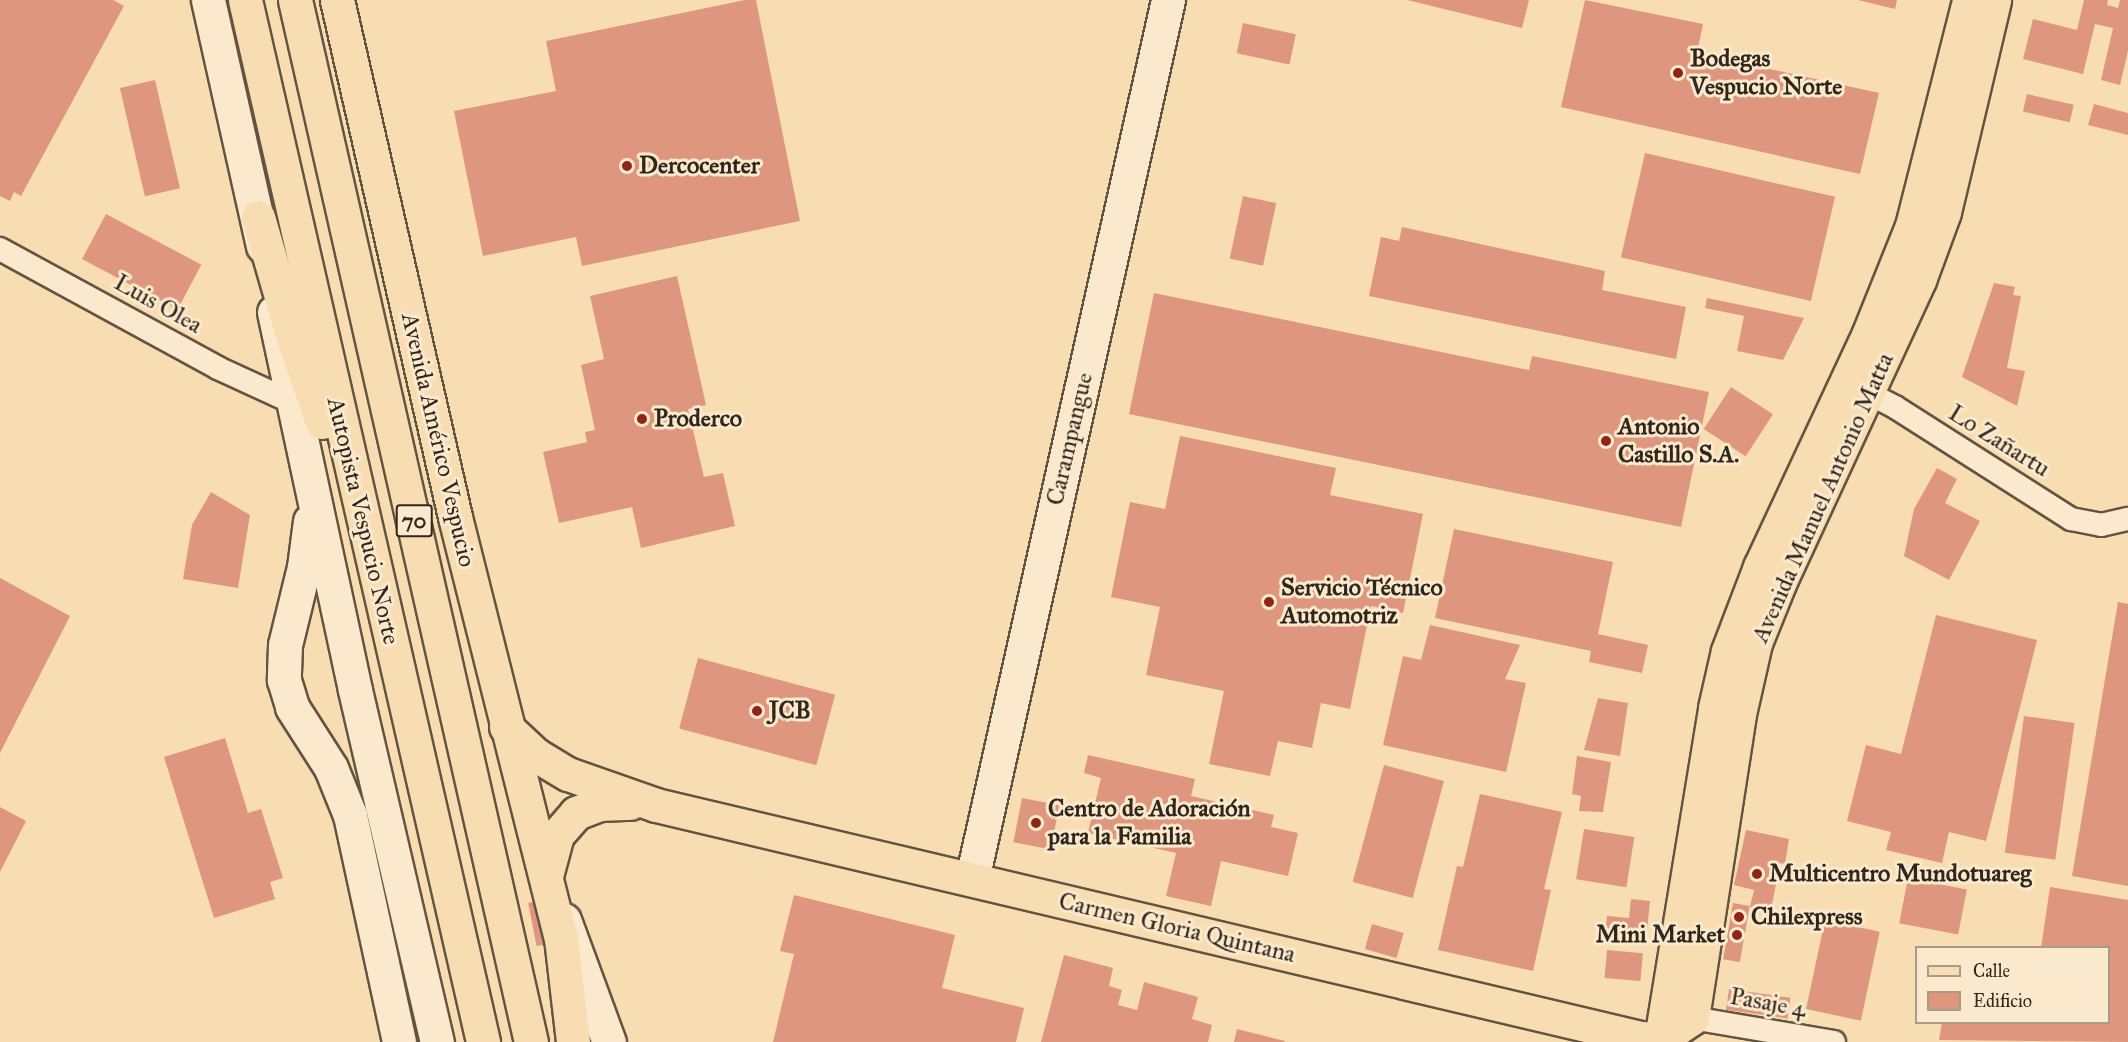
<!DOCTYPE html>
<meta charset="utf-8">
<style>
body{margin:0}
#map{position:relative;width:2128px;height:1042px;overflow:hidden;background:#f8ddb2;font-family:"IM FELL Great Primer",serif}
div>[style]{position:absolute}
.building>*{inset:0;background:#de967e;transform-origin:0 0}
.roads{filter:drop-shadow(2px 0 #635441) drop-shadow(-2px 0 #635441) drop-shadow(0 2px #635441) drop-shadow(0 -2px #635441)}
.street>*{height:22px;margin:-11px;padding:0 11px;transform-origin:11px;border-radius:11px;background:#fae9cd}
.secondary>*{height:33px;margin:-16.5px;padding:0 16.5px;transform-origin:16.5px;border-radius:16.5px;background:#fae9cd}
.primary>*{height:33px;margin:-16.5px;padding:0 16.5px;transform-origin:16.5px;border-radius:16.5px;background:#f8ddb2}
.highway>*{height:33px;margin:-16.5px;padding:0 16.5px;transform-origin:16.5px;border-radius:16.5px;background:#f8ddb2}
.dots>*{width:16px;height:16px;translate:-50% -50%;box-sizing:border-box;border:3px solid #fae9cd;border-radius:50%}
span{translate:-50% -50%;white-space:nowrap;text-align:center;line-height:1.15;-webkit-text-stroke:6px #fae9cd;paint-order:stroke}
.shield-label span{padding:2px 4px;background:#fae9cd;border:2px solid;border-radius:4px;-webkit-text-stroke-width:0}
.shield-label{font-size:22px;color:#31261b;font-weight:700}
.poi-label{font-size:24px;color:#31261b;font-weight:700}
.left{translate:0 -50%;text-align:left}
.right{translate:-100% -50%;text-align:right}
.street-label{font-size:24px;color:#31261b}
.legend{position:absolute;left:1915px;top:946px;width:195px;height:78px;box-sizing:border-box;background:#fae9cd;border:2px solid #aa9b86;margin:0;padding:8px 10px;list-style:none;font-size:18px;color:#31261b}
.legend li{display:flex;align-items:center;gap:12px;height:30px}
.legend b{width:30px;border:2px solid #aa9b86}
</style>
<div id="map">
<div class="building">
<i style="clip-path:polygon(0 0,113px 0,124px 6px,21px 196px,14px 192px,10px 201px,0 196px)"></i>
<i style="clip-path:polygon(745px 0,756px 0,800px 221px,582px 266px,576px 237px,483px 256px,454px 111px,556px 91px,546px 41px)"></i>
<i style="clip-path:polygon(1407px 0,1529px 0,1522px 28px)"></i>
<i style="clip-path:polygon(1585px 0,1703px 24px,1697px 53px,1879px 93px,1860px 174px,1561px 107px)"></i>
<i style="clip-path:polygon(1858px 0,1897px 0,1895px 9px)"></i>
<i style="clip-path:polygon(2084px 0,2108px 0,2107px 5px,2118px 8px,2120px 0,2128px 0,2128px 51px,2120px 85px,2101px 80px,2113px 28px,2095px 24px,2083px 74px,2023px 59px,2033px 19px,2077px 30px)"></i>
<i style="left:1243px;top:23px;width:54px;height:31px;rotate:12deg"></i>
<i style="left:155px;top:80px;width:111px;height:36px;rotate:77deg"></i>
<i style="left:2027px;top:94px;width:48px;height:18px;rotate:13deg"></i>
<i style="clip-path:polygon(2094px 104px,2128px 113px,2128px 135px,2088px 125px)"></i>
<i style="left:1645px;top:153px;width:195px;height:107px;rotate:13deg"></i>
<i style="left:1243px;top:196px;width:34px;height:64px;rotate:12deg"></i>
<i style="left:106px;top:214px;width:108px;height:51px;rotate:28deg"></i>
<i style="clip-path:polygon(1402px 227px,1605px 271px,1602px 290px,1686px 307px,1676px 359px,1369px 296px,1381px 237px,1399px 241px)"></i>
<i style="clip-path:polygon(677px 276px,706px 405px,688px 409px,704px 477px,723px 473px,735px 526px,641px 548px,632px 507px,559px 523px,543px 452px,587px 442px,585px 432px,595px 430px,581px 365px,604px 359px,590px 296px)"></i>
<i style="clip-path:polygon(1994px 283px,2015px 287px,2013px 295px,2021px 296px,2007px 368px,2025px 371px,2017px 406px,1962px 377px)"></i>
<i style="clip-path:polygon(1154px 293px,1529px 370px,1532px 356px,1709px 392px,1681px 527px,1129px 414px)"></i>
<i style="clip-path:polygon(1707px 298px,1804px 318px,1783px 360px,1737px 351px,1744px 316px,1705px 308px)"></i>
<i style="left:1731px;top:387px;width:50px;height:50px;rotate:33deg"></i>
<i style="clip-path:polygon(1180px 436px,1336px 468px,1330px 495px,1423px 514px,1403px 613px,1371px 606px,1350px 709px,1321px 703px,1312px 748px,1278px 741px,1270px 776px,1209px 764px,1224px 691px,1146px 675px,1160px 607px,1111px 597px,1130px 502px,1165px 509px)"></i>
<i style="clip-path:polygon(1937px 468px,1957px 479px,1945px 503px,1980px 521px,1949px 580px,1904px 556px,1914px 509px)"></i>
<i style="clip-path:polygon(211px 492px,250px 515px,238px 588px,183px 579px,192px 525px)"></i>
<i style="clip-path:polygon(1454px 529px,1613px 562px,1598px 634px,1648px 645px,1642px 673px,1589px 662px,1591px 651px,1435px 618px)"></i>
<i style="clip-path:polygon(0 578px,70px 616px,0 753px)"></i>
<i style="clip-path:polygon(2118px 602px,2128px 604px,2128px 886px,2072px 876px)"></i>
<i style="clip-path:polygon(1936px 615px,2037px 640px,1986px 841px,1949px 832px,1942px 863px,1886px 850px,1891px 832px,1847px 821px,1866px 745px,1901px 754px)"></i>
<i style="clip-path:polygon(1430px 625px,1520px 645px,1505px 679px,1526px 683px,1506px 772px,1383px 745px,1403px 656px,1421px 660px)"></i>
<i style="left:698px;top:658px;width:142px;height:73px;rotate:15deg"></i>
<i style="clip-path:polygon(1598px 698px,1628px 703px,1620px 756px,1584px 750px)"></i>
<i style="left:2024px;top:716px;width:51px;height:138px;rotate:8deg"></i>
<i style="clip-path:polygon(225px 738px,248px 813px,261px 809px,283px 878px,270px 882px,275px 899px,214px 918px,164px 757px)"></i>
<i style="clip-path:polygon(1088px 755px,1195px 779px,1191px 796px,1274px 815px,1271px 827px,1298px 833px,1288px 876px,1221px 861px,1211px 906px,1166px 896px,1176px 853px,1088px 833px,1101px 778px,1084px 773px)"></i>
<i style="clip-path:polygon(1577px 756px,1611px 762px,1603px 812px,1579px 811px,1581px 796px,1572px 794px)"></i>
<i style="left:1384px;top:765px;width:62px;height:121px;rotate:15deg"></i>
<i style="clip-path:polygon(1480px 794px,1562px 812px,1544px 889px,1551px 890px,1533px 971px,1438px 950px,1457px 866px,1463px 867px)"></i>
<i style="left:1022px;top:798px;width:38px;height:45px;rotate:11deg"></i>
<i style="clip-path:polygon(0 807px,26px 821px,0 872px)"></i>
<i style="left:1584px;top:829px;width:51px;height:51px;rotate:9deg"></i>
<i style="clip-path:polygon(1746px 830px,1789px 839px,1785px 864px,1780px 863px,1771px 910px,1750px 907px,1754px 890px,1734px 885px)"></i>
<i style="left:1908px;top:878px;width:60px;height:46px;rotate:11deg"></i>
<i style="clip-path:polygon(2050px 887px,2128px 900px,2128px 1042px,1939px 1040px,1942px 1022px,2108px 1022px,2108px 948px,2041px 948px)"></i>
<i style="clip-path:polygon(794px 895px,955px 935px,942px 988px,1024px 1008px,1016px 1042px,773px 1042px,794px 954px,780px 951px)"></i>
<i style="clip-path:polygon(1631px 899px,1650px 901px,1646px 940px,1605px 936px,1607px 916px,1629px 918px)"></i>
<i style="left:538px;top:901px;width:44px;height:10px;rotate:79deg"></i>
<i style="left:1733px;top:903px;width:17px;height:57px;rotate:10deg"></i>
<i style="left:1825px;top:920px;width:56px;height:91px;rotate:12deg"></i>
<i style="left:1372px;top:924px;width:33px;height:26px;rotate:16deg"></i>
<i style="left:1607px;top:950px;width:36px;height:28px;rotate:5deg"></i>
<i style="clip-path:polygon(1064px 955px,1113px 968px,1109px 986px,1122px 990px,1118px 1005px,1137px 1010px,1144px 982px,1198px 997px,1192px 1019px,1212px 1025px,1208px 1042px,1041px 1042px)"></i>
<i style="left:1729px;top:989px;width:62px;height:21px;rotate:8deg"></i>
<i style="clip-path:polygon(1237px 1029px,1285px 1041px,1285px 1042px,1234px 1042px)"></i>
</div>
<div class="roads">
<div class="street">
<i style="left:0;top:249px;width:248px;rotate:28.6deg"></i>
<i style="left:218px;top:368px;width:81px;rotate:24.7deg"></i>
<i style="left:1856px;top:387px;width:44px;rotate:27.1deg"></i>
<i style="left:1895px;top:407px;width:209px;rotate:32.5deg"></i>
<i style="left:2071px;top:519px;width:31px;rotate:11deg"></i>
<i style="left:2101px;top:525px;width:28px;rotate:-13deg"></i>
<i style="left:1692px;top:1018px;width:144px;rotate:9.6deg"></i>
</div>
<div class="secondary">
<i style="left:208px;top:0;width:252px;rotate:77.4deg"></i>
<i style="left:274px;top:312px;width:387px;rotate:77.9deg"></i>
<i style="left:355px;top:690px;width:361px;rotate:76.9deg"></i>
<i style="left:310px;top:521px;width:46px;rotate:97.4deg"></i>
<i style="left:304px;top:567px;width:80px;rotate:103.7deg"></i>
<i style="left:285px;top:645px;width:35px;rotate:92deg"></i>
<i style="left:284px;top:680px;width:28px;rotate:73deg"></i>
<i style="left:292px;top:707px;width:72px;rotate:57.4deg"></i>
<i style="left:331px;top:768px;width:51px;rotate:68deg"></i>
<i style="left:350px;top:815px;width:232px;rotate:77.8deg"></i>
<i style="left:972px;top:879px;width:901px;rotate:-77.43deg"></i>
<i style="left:564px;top:920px;width:130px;rotate:69.8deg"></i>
</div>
<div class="primary">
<i style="left:337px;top:0;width:530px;rotate:77.14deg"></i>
<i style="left:455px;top:517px;width:434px;rotate:75.9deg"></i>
<i style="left:561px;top:938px;width:105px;rotate:83.4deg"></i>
<i style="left:506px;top:727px;width:41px;rotate:43deg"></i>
<i style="left:536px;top:755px;width:37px;rotate:31deg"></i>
<i style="left:568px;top:774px;width:93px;rotate:19.4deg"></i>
<i style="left:656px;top:805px;width:1012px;rotate:13.31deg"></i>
<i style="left:1641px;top:1038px;width:20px;rotate:3deg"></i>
<i style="left:1661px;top:1039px;width:37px;rotate:-34deg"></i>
<i style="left:1692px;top:1018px;width:308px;rotate:-81.2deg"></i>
<i style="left:1739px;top:714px;width:73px;rotate:-77.3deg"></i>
<i style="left:1755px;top:643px;width:67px;rotate:-68deg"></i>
<i style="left:1780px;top:581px;width:332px;rotate:-65.2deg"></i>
<i style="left:1919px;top:280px;width:72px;rotate:-69.8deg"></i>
<i style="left:1944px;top:212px;width:218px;rotate:-76.7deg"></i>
<i style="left:546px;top:876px;width:42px;rotate:-75deg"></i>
<i style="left:557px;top:835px;width:29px;rotate:-49deg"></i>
<i style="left:576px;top:813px;width:25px;rotate:-21deg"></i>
<i style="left:599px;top:804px;width:31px;rotate:-2deg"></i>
<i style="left:1661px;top:1039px;width:335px;rotate:-80.7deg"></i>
<i style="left:1715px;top:708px;width:58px;rotate:-77.2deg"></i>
<i style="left:1728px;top:651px;width:90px;rotate:-69.1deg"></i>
<i style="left:1760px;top:567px;width:258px;rotate:-65deg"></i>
<i style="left:1869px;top:333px;width:115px;rotate:-68.1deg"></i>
<i style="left:1912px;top:226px;width:233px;rotate:-75.8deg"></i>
</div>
<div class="highway">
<i style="left:245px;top:0;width:1069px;rotate:77.13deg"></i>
<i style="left:295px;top:0;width:1068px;rotate:77.24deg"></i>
<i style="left:258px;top:217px;width:123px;rotate:73.9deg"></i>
<i style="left:292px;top:335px;width:92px;rotate:71deg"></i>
</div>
</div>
<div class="dots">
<i style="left:1678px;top:73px;background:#8f2418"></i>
<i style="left:627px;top:166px;background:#8f2418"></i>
<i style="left:642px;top:419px;background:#8f2418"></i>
<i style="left:1606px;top:441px;background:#8f2418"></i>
<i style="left:1269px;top:602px;background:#8f2418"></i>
<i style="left:757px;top:711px;background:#8f2418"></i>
<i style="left:1036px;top:823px;background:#8f2418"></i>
<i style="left:1757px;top:874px;background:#8f2418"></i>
<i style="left:1739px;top:917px;background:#8f2418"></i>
<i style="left:1737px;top:935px;background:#8f2418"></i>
</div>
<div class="shield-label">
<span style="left:414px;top:521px">70</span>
</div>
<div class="poi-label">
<span class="left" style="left:1690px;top:73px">Bodegas<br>Vespucio Norte</span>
<span class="left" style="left:639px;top:166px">Dercocenter</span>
<span class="left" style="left:654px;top:419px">Proderco</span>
<span class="left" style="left:1618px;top:441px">Antonio<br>Castillo S.A.</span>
<span class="left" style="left:1281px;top:602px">Servicio Técnico<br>Automotriz</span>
<span class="left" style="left:769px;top:711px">JCB</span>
<span class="left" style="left:1048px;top:823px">Centro de Adoración<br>para la Familia</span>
<span class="left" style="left:1769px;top:874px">Multicentro Mundotuareg</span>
<span class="left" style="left:1751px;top:917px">Chilexpress</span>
<span class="right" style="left:1725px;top:935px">Mini Market</span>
</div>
<div class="street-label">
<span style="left:158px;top:304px;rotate:29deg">Luis Olea</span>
<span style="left:1070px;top:439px;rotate:-77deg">Carampangue</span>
<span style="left:438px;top:440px;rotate:77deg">Avenida Américo Vespucio</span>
<span style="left:1999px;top:441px;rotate:32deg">Lo Zañartu</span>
<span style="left:1823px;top:498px;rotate:-66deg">Avenida Manuel Antonio Matta</span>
<span style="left:363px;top:521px;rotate:77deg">Autopista Vespucio Norte</span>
<span style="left:1177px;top:928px;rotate:13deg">Carmen Gloria Quintana</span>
<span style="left:1768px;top:1003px;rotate:10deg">Pasaje 4</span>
</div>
<ul class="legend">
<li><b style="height:8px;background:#f8ddb2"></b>Calle</li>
<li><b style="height:16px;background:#de967e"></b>Edificio</li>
</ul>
</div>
